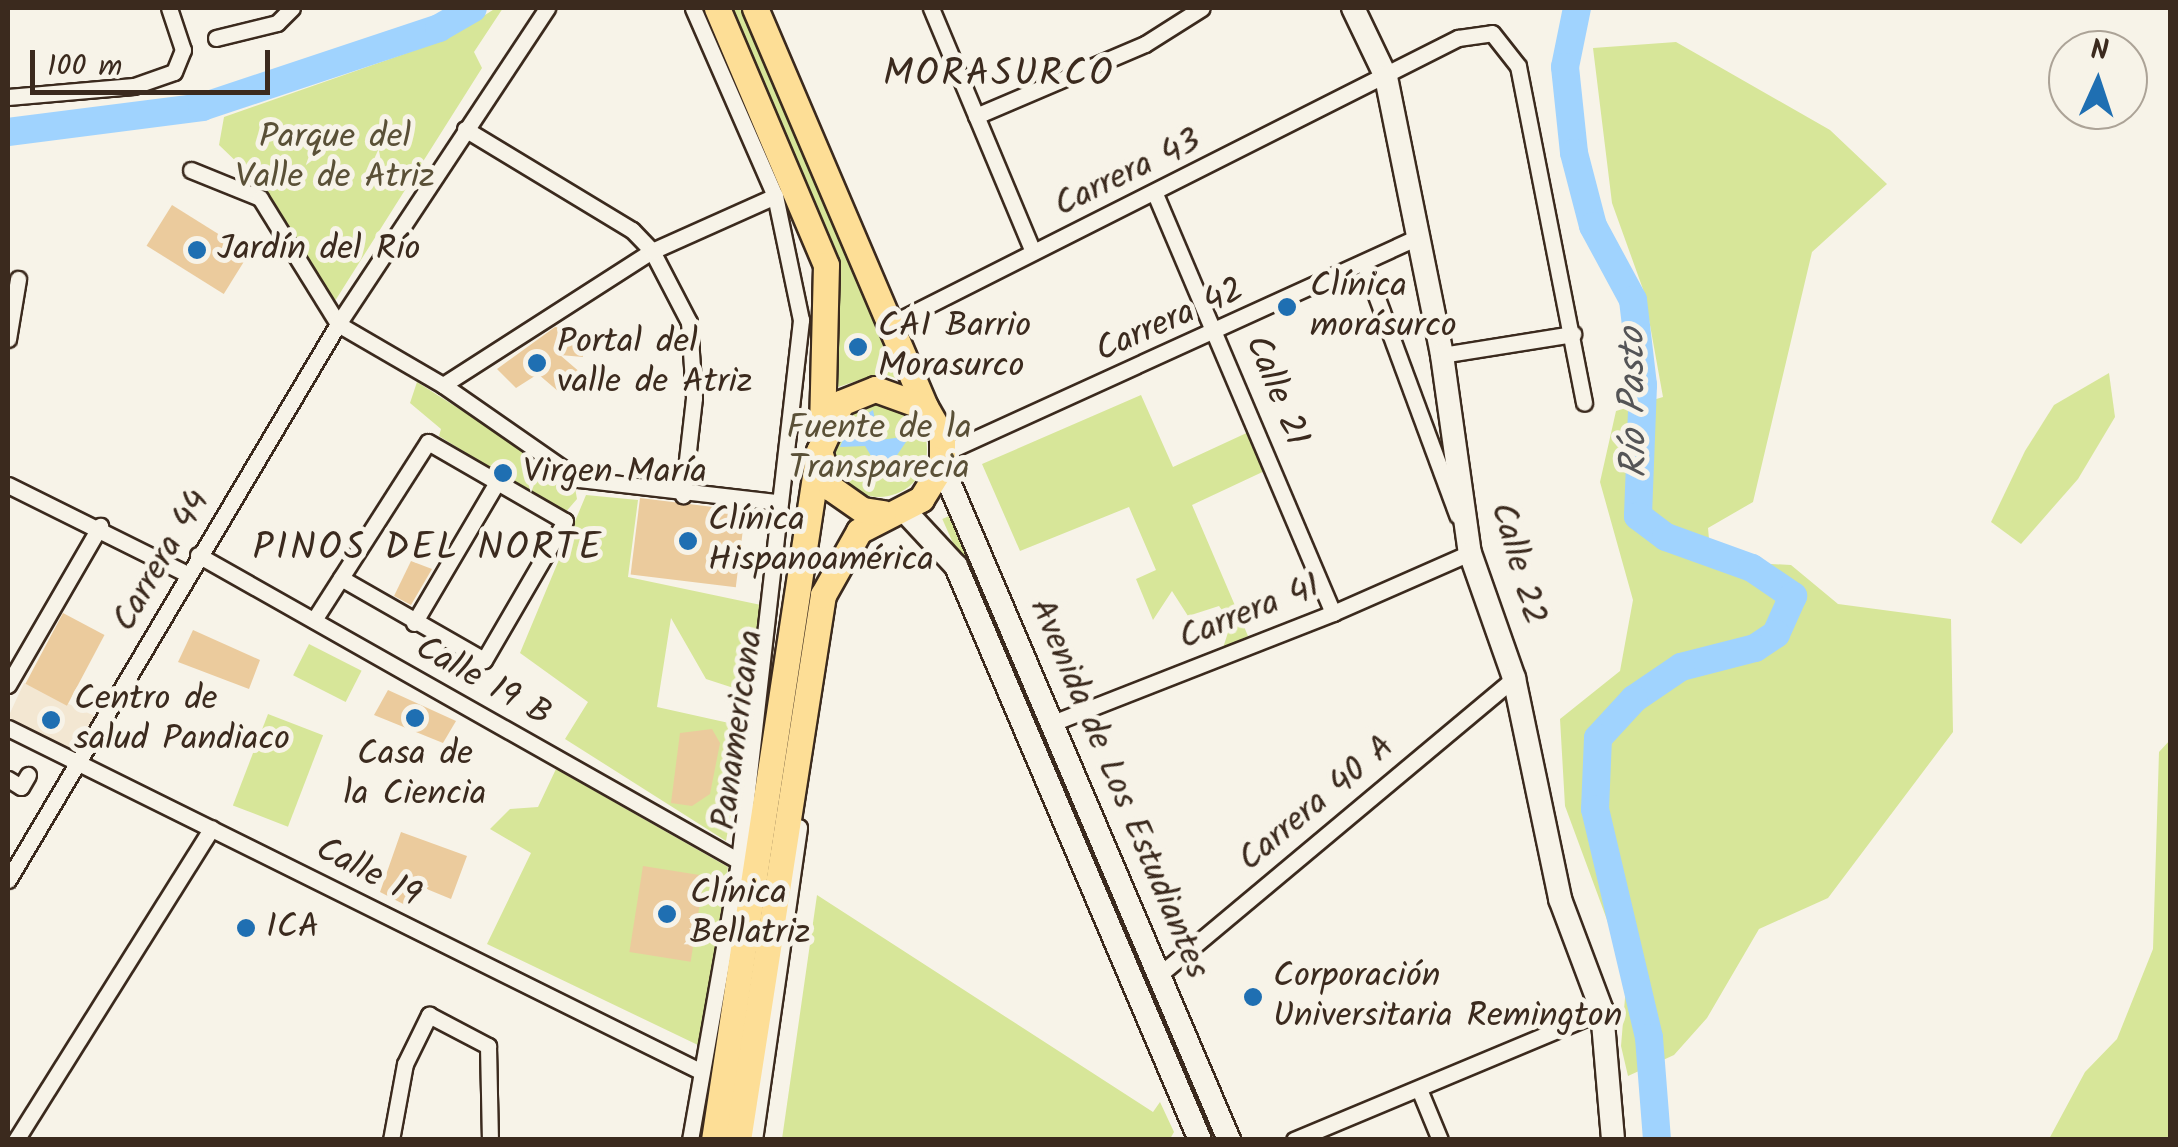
<!DOCTYPE html>
<meta charset="utf-8">
<style>
body{margin:0}
#map{position:relative;width:2178px;height:1147px;overflow:hidden;background:#f7f3e8;font-family:Kalam,sans-serif}
div>[style]{position:absolute}
.built>*{inset:0;background:#f3e7d2;transform-origin:0 0}
.green>*{inset:0;background:#d7e699;transform-origin:0 0}
.round{border-radius:50%}
.water>*{inset:0;background:#a0d3fe}
.river>*{height:28px;margin:-14px;padding:0 14px;transform-origin:14px;border-radius:14px;background:#a0d3fe}
.building>*{inset:0;background:#ebcb9d;transform-origin:0 0}
.roads{filter:drop-shadow(2px 0 #3b2a1e) drop-shadow(-2px 0 #3b2a1e) drop-shadow(0 2px #3b2a1e) drop-shadow(0 -2px #3b2a1e)}
.street>*{height:15px;margin:-7.5px;padding:0 7.5px;transform-origin:7.5px;border-radius:7.5px;background:#f7f3e8}
.secondary>*{height:22px;margin:-11px;padding:0 11px;transform-origin:11px;border-radius:11px;background:#f7f3e8}
.primary>*{height:25px;margin:-12.5px;padding:0 12.5px;transform-origin:12.5px;border-radius:12.5px;background:#fdde96}
.dots>*{width:28px;height:28px;translate:-50% -50%;box-sizing:border-box;border:5px solid #f7f3e8;border-radius:50%}
span{translate:-50% -50%;white-space:nowrap;text-align:center;line-height:1.15;-webkit-text-stroke:10px #f7f3e8;paint-order:stroke}
.park-label{font-size:35px;color:#5a5037}
.street-label{font-size:35px;color:#3b2a1e}
.poi-label{font-size:35px;color:#3b2a1e}
.left{translate:0 -50%;text-align:left}
.neighbourhood-label{font-size:38px;color:#3b2a1e;letter-spacing:2.5px}
.water-label{font-size:38px;color:#545456;font-style:italic}
.frame{position:absolute;inset:0;border:10px solid #3b2a1e;pointer-events:none}
.north{position:absolute;left:2048px;top:30px;width:100px;height:100px;box-sizing:border-box;background:#f7f3e8;border:2px solid #aca397;border-radius:50%;rotate:3deg;font-size:28px;font-weight:700;line-height:40px;text-align:center;color:#3b2a1e}
.north::after{content:'';display:block;margin:auto;width:35px;height:45px;background:#1f6fb2;clip-path:polygon(50% 0,100% 100%,50% 72%,0 100%)}
.scale{position:absolute;left:30px;top:50px;width:240px;height:45px;box-sizing:border-box;border:5px solid #3b2a1e;border-top:0;padding-left:12px;font-size:30px;line-height:35px;white-space:nowrap;color:#3b2a1e;-webkit-text-stroke:8px #f7f3e8;paint-order:stroke}
</style>
<div id="map">
<div class="built">
<i style="left:24px;top:683px;width:79px;height:42px;rotate:25deg"></i>
</div>
<div class="green">
<i style="clip-path:polygon(496px 8px,503px 8px,474px 52px,482px 68px,335px 301px,266px 190px,219px 145px,224px 117px,447px 39px)"></i>
<i style="clip-path:polygon(727px 8px,747px 8px,907px 382px,881px 373px,832px 389px,835px 260px,828px 232px)"></i>
<i style="clip-path:polygon(1676px 42px,1830px 130px,1887px 184px,1812px 252px,1753px 502px,1708px 528px,1711px 561px,1791px 565px,1838px 604px,1951px 619px,1953px 732px,1828px 898px,1759px 929px,1707px 1018px,1674px 1055px,1628px 1076px,1621px 1046px,1627px 974px,1565px 806px,1560px 719px,1620px 671px,1633px 600px,1600px 482px,1616px 411px,1663px 397px,1644px 292px,1612px 203px,1593px 48px)"></i>
<i style="clip-path:polygon(2109px 373px,2115px 417px,2078px 479px,2021px 544px,1991px 522px,2025px 451px,2054px 405px)"></i>
<i style="clip-path:polygon(417px 382px,574px 482px,577px 499px,564px 514px,439px 436px,441px 429px,410px 403px)"></i>
<i style="clip-path:polygon(1141px 395px,1173px 467px,1253px 430px,1271px 468px,1192px 505px,1248px 636px,1223px 648px,1231px 623px,1219px 606px,1188px 616px,1172px 591px,1153px 620px,1136px 579px,1156px 570px,1129px 507px,1020px 551px,982px 464px)"></i>
<i class="round" style="left:831px;top:401px;width:96px;height:96px"></i>
<i style="clip-path:polygon(586px 495px,638px 500px,628px 577px,761px 605px,752px 694px,706px 679px,671px 618px,657px 707px,747px 727px,726px 841px,565px 739px,588px 702px,520px 653px)"></i>
<i style="left:956px;top:513px;width:683px;height:15px;rotate:66deg"></i>
<i style="left:309px;top:644px;width:59px;height:35px;rotate:27deg"></i>
<i style="left:268px;top:714px;width:59px;height:98px;rotate:21deg"></i>
<i style="clip-path:polygon(2170px 740px,2170px 1139px,2049px 1139px,2085px 1072px,2117px 1039px,2153px 949px,2159px 752px)"></i>
<i style="clip-path:polygon(556px 769px,728px 867px,700px 1046px,487px 944px,531px 853px,490px 829px,510px 809px,538px 807px)"></i>
<i style="clip-path:polygon(817px 895px,1153px 1112px,1160px 1102px,1174px 1132px,1170px 1139px,782px 1139px)"></i>
</div>
<div class="water">
<i style="clip-path:polygon(873px 410px,880px 440px,910px 436px,891px 464px,876px 464px,865px 446px,840px 447px,848px 426px)"></i>
</div>
<div class="river">
<i style="left:1577px;top:8px;width:60px;rotate:101.5deg"></i>
<i style="left:1565px;top:67px;width:86px;rotate:84deg"></i>
<i style="left:1574px;top:153px;width:75px;rotate:75.4deg"></i>
<i style="left:1593px;top:226px;width:84px;rotate:61.6deg"></i>
<i style="left:1633px;top:300px;width:86px;rotate:83.3deg"></i>
<i style="left:1643px;top:385px;width:131px;rotate:92.2deg"></i>
<i style="left:1638px;top:516px;width:35px;rotate:37deg"></i>
<i style="left:1666px;top:537px;width:91px;rotate:19.8deg"></i>
<i style="left:1752px;top:568px;width:50px;rotate:34.3deg"></i>
<i style="left:1793px;top:596px;width:42px;rotate:114.1deg"></i>
<i style="left:1776px;top:634px;width:25px;rotate:146deg"></i>
<i style="left:1755px;top:648px;width:76px;rotate:165.6deg"></i>
<i style="left:1681px;top:667px;width:57px;rotate:145.8deg"></i>
<i style="left:1634px;top:699px;width:53px;rotate:132.7deg"></i>
<i style="left:1598px;top:738px;width:71px;rotate:92.4deg"></i>
<i style="left:1595px;top:809px;width:235px;rotate:76.7deg"></i>
<i style="left:1649px;top:1038px;width:102px;rotate:85.5deg"></i>
<i style="left:8px;top:132px;width:196px;rotate:-7.3deg"></i>
<i style="left:202px;top:107px;width:250px;rotate:-18.4deg"></i>
<i style="left:439px;top:28px;width:39px;rotate:-30deg"></i>
</div>
<div class="building">
<i style="left:172px;top:205px;width:91px;height:48px;rotate:32deg"></i>
<i style="clip-path:polygon(555px 327px,578px 330px,583px 357px,560px 355px,589px 380px,579px 393px,559px 392px,538px 374px,516px 388px,497px 369px)"></i>
<i style="left:640px;top:498px;width:106px;height:77px;rotate:7deg"></i>
<i style="clip-path:polygon(411px 561px,432px 569px,411px 605px,394px 596px)"></i>
<i style="left:63px;top:613px;width:47px;height:80px;rotate:28deg"></i>
<i style="clip-path:polygon(193px 630px,260px 660px,249px 689px,178px 662px)"></i>
<i style="clip-path:polygon(388px 690px,456px 721px,443px 743px,374px 715px)"></i>
<i style="clip-path:polygon(712px 729px,720px 743px,710px 794px,692px 806px,671px 803px,680px 733px)"></i>
<i style="clip-path:polygon(401px 832px,467px 856px,451px 899px,417px 885px,409px 907px,380px 892px)"></i>
<i style="left:643px;top:866px;width:62px;height:87px;rotate:9deg"></i>
</div>
<div class="roads">
<div class="street">
<i style="left:931px;top:8px;width:264px;rotate:67.3deg"></i>
<i style="left:216px;top:38px;width:63px;rotate:-13.8deg"></i>
<i style="left:277px;top:23px;width:21px;rotate:-45deg"></i>
<i style="left:8px;top:97px;width:126px;rotate:-5deg"></i>
<i style="left:134px;top:86px;width:42px;rotate:-19.3deg"></i>
<i style="left:174px;top:72px;width:24px;rotate:-68deg"></i>
<i style="left:183px;top:50px;width:44px;rotate:-108.4deg"></i>
<i style="left:976px;top:116px;width:184px;rotate:-23.1deg"></i>
<i style="left:1145px;top:44px;width:67px;rotate:-32.3deg"></i>
<i style="left:465px;top:129px;width:195px;rotate:31.2deg"></i>
<i style="left:632px;top:230px;width:29px;rotate:46deg"></i>
<i style="left:652px;top:251px;width:80px;rotate:62.5deg"></i>
<i style="left:689px;top:322px;width:76px;rotate:86.2deg"></i>
<i style="left:694px;top:398px;width:98px;rotate:96.5deg"></i>
<i style="left:191px;top:170px;width:74px;rotate:22.1deg"></i>
<i style="left:260px;top:198px;width:148px;rotate:58.2deg"></i>
<i style="left:338px;top:324px;width:121px;rotate:30.2deg"></i>
<i style="left:443px;top:385px;width:165px;rotate:34.8deg"></i>
<i style="left:578px;top:479px;width:200px;rotate:6.6deg"></i>
<i style="left:1156px;top:196px;width:453px;rotate:67deg"></i>
<i style="left:1364px;top:263px;width:269px;rotate:69.7deg"></i>
<i style="left:895px;top:322px;width:631px;rotate:-26.77deg"></i>
<i style="left:1458px;top:38px;width:34px;rotate:-8deg"></i>
<i style="left:1492px;top:33px;width:42px;rotate:51.8deg"></i>
<i style="left:1518px;top:66px;width:343px;rotate:78.9deg"></i>
<i style="left:8px;top:339px;width:61px;rotate:-80.5deg"></i>
<i style="left:1442px;top:355px;width:133px;rotate:-9.1deg"></i>
<i style="left:443px;top:385px;width:248px;rotate:-32.7deg"></i>
<i style="left:652px;top:251px;width:135px;rotate:-24.1deg"></i>
<i style="left:944px;top:453px;width:521px;rotate:-24.5deg"></i>
<i style="left:8px;top:485px;width:200px;rotate:26.4deg"></i>
<i style="left:198px;top:555px;width:622px;rotate:29.49deg"></i>
<i style="left:314px;top:620px;width:211px;rotate:-57.4deg"></i>
<i style="left:428px;top:442px;width:158px;rotate:30deg"></i>
<i style="left:565px;top:521px;width:161px;rotate:120.2deg"></i>
<i style="left:484px;top:660px;width:165px;rotate:-150.2deg"></i>
<i style="left:414px;top:623px;width:164px;rotate:-59.5deg"></i>
<i style="left:8px;top:685px;width:184px;rotate:-59.9deg"></i>
<i style="left:1050px;top:724px;width:304px;rotate:-21.4deg"></i>
<i style="left:1333px;top:613px;width:150px;rotate:-23.7deg"></i>
<i style="left:1470px;top:553px;width:7px;rotate:-106deg"></i>
<i style="left:8px;top:728px;width:772px;rotate:26.37deg"></i>
<i style="left:8px;top:779px;width:15px;rotate:32deg"></i>
<i style="left:21px;top:787px;width:14px;rotate:-60deg"></i>
<i style="left:8px;top:880px;width:647px;rotate:-59.31deg"></i>
<i style="left:338px;top:324px;width:379px;rotate:-56.5deg"></i>
<i style="left:1158px;top:976px;width:464px;rotate:-39.9deg"></i>
<i style="left:1419px;top:1089px;width:55px;rotate:67.6deg"></i>
<i style="left:16px;top:1140px;width:368px;rotate:-57.9deg"></i>
<i style="left:391px;top:1140px;width:77px;rotate:-79.6deg"></i>
<i style="left:405px;top:1064px;width:55px;rotate:-63.9deg"></i>
<i style="left:429px;top:1015px;width:67px;rotate:27.7deg"></i>
<i style="left:488px;top:1046px;width:94px;rotate:88.8deg"></i>
<i style="left:690px;top:1140px;width:283px;rotate:-80deg"></i>
<i style="left:739px;top:861px;width:545px;rotate:-83.46deg"></i>
<i style="left:801px;top:320px;width:127px;rotate:-101.8deg"></i>
<i style="left:775px;top:196px;width:205px;rotate:-113.6deg"></i>
<i style="left:754px;top:1140px;width:316px;rotate:-81.8deg"></i>
<i style="left:1294px;top:1140px;width:334px;rotate:-22.7deg"></i>
</div>
<div class="secondary">
<i style="left:1353px;top:8px;width:76px;rotate:64.4deg"></i>
<i style="left:1386px;top:77px;width:284px;rotate:78.6deg"></i>
<i style="left:1442px;top:355px;width:200px;rotate:82deg"></i>
<i style="left:1470px;top:553px;width:133px;rotate:70.6deg"></i>
<i style="left:1514px;top:678px;width:226px;rotate:78.2deg"></i>
<i style="left:1560px;top:899px;width:120px;rotate:69.4deg"></i>
<i style="left:1602px;top:1011px;width:129px;rotate:85.1deg"></i>
<i style="left:942px;top:466px;width:733px;rotate:66.93deg"></i>
<i style="left:903px;top:509px;width:78px;rotate:47.1deg"></i>
<i style="left:956px;top:566px;width:624px;rotate:66.97deg"></i>
</div>
<div class="primary">
<i style="left:717px;top:8px;width:279px;rotate:67deg"></i>
<i style="left:826px;top:265px;width:165px;rotate:91.4deg"></i>
<i style="left:755px;top:8px;width:434px;rotate:66.9deg"></i>
<i style="left:714px;top:1140px;width:692px;rotate:-81.35deg"></i>
<i style="left:738px;top:1140px;width:552px;rotate:-81.14deg"></i>
<i style="left:823px;top:595px;width:73px;rotate:-60.6deg"></i>
<i style="left:859px;top:531px;width:70px;rotate:-27.3deg"></i>
<i style="left:921px;top:499px;width:39px;rotate:-58deg"></i>
<i style="left:942px;top:466px;width:30px;rotate:-90deg"></i>
<i style="left:942px;top:436px;width:34px;rotate:-120deg"></i>
<i style="left:925px;top:407px;width:53px;rotate:-160.2deg"></i>
<i style="left:875px;top:389px;width:37px;rotate:158deg"></i>
<i style="left:841px;top:403px;width:53px;rotate:114.6deg"></i>
<i style="left:819px;top:451px;width:39px;rotate:72deg"></i>
<i style="left:831px;top:488px;width:39px;rotate:35deg"></i>
<i style="left:863px;top:510px;width:20px;rotate:9deg"></i>
</div>
</div>
<div class="dots">
<i style="left:197px;top:250px;background:#1f6fb2"></i>
<i style="left:1287px;top:307px;background:#1f6fb2"></i>
<i style="left:858px;top:347px;background:#1f6fb2"></i>
<i style="left:537px;top:363px;background:#1f6fb2"></i>
<i style="left:503px;top:473px;background:#1f6fb2"></i>
<i style="left:688px;top:541px;background:#1f6fb2"></i>
<i style="left:415px;top:718px;background:#1f6fb2"></i>
<i style="left:51px;top:720px;background:#1f6fb2"></i>
<i style="left:667px;top:914px;background:#1f6fb2"></i>
<i style="left:246px;top:928px;background:#1f6fb2"></i>
<i style="left:1253px;top:997px;background:#1f6fb2"></i>
</div>
<div class="park-label">
<span style="left:335px;top:158px">Parque del<br>Valle de Atriz</span>
<span style="left:879px;top:449px">Fuente de la<br>Transparecia</span>
</div>
<div class="street-label">
<span style="left:1128px;top:174px;rotate:-26deg">Carrera 43</span>
<span style="left:1170px;top:321px;rotate:-24deg">Carrera 42</span>
<span style="left:1276px;top:391px;rotate:68deg">Calle 21</span>
<span style="left:162px;top:561px;rotate:-60deg">Carrera 44</span>
<span style="left:1517px;top:564px;rotate:74deg">Calle 22</span>
<span style="left:1250px;top:613px;rotate:-22deg">Carrera 41</span>
<span style="left:483px;top:682px;rotate:29deg">Calle 19 B</span>
<span style="left:739px;top:730px;rotate:-82deg">Panamericana</span>
<span style="left:1118px;top:789px;rotate:67deg">Avenida de Los Estudiantes</span>
<span style="left:1317px;top:804px;rotate:-40deg">Carrera 40 A</span>
<span style="left:368px;top:873px;rotate:27deg">Calle 19</span>
</div>
<div class="poi-label">
<span class="left" style="left:217px;top:250px">Jardín del Río</span>
<span class="left" style="left:1310px;top:307px">Clínica<br>morásurco</span>
<span class="left" style="left:878px;top:347px">CAI Barrio<br>Morasurco</span>
<span class="left" style="left:557px;top:363px">Portal del<br>valle de Atriz</span>
<span class="left" style="left:523px;top:473px">Virgen María</span>
<span class="left" style="left:708px;top:541px">Clínica<br>Hispanoamérica</span>
<span class="left" style="left:74px;top:720px">Centro de<br>salud Pandiaco</span>
<span style="left:415px;top:775px">Casa de<br>la Ciencia</span>
<span class="left" style="left:690px;top:914px">Clínica<br>Bellatriz</span>
<span class="left" style="left:266px;top:928px">ICA</span>
<span class="left" style="left:1273px;top:997px">Corporación<br>Universitaria Remington</span>
</div>
<div class="neighbourhood-label">
<span style="left:999px;top:76px">MORASURCO</span>
<span style="left:428px;top:550px">PINOS DEL NORTE</span>
</div>
<div class="water-label">
<span style="left:1635px;top:403px;rotate:-91deg">Río Pasto</span>
</div>
<div class="frame"></div>
<div class="north">N</div>
<div class="scale">100 m</div>
</div>
